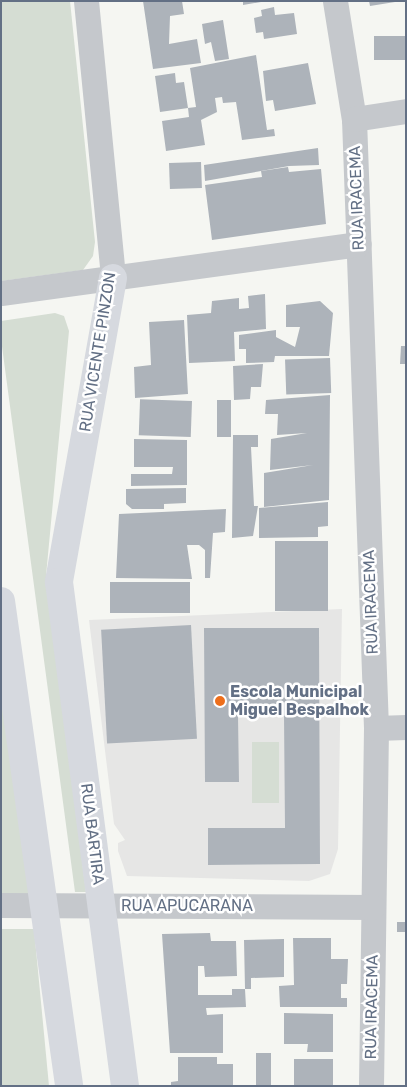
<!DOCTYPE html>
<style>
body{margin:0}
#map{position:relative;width:407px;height:1087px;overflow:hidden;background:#f5f6f2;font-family:Rubik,sans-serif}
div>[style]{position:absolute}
.built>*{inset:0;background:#e6e6e5}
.green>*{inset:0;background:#d5ddd3;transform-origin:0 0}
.building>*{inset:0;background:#adb3ba;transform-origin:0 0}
.street>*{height:25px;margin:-12.5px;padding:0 12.5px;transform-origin:12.5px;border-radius:12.5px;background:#c5c8cc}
.secondary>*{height:28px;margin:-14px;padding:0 14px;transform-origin:14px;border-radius:14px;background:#d6d9df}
.dots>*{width:14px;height:14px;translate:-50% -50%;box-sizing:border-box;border:2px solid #fff;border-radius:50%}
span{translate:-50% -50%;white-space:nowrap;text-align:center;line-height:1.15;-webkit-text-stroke:5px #fff;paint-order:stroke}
.street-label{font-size:16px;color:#637085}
.poi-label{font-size:16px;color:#637085;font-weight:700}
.left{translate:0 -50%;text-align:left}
.frame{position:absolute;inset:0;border:2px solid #637085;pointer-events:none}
</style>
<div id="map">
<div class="built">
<i style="clip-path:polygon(342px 609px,338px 849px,330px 874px,309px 881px,127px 876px,118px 851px,118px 843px,125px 840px,114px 824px,89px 620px)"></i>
</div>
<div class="green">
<i style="clip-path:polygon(1px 1px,70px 1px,95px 242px,93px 256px,83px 270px,1px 281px)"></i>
<i style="clip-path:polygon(55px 313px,64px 316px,69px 331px,46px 576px,86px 892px,75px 892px,1px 339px,1px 321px)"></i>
<i style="clip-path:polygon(1px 692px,31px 894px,1px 894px)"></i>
<i style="left:252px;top:742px;width:27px;height:61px"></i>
<i style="clip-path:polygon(1px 929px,34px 929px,49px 1086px,1px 1086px)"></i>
</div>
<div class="building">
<i style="clip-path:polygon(143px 1px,182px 1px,184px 14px,170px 16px,169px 44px,197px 39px,201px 63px,153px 69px)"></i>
<i style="clip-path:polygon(243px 1px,261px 1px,261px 2px,243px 5px)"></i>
<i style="clip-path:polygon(369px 1px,395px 1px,395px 2px,370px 6px)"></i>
<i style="clip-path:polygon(274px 7px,275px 15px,294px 13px,297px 34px,264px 39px,263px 32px,256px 33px,254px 18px,262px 16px,261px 10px)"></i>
<i style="clip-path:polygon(223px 20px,229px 59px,215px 61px,211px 42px,205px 44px,202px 24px)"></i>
<i style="left:406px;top:36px;width:24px;height:32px;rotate:90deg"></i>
<i style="clip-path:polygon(256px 55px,267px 130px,274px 129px,275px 136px,242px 140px,236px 102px,223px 103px,222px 97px,215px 98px,217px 112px,201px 120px,205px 145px,166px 151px,162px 121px,189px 117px,188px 108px,196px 107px,190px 68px)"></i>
<i style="clip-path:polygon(308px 63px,316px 104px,275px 111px,273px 100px,266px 101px,263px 71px)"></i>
<i style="clip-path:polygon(175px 73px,176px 83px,184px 82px,188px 108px,160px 112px,155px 76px)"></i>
<i style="clip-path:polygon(318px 148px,319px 165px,289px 166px,205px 181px,204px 165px)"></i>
<i style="left:201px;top:162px;width:26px;height:32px;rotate:88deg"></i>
<i style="clip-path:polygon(288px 167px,289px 172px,321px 169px,326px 224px,212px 240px,205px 185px,262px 177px,261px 171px)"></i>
<i style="clip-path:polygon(265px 294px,266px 329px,234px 332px,235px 361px,189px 363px,187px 315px,211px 313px,212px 301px,239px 298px,239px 309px,249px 308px,248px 296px)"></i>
<i style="clip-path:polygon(320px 301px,333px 313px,329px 356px,275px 356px,274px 362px,246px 363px,246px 349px,239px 349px,239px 335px,276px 330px,276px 337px,295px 347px,300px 327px,286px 327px,286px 305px)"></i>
<i style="clip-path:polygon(184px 320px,188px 394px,135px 398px,134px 367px,151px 365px,149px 322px)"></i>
<i style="clip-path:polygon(401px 346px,406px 346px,406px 364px,400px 364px)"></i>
<i style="left:330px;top:358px;width:35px;height:45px;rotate:88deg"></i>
<i style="clip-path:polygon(263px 364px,261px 387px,251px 387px,250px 399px,234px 400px,233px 366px)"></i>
<i style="clip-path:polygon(330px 395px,329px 500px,264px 507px,264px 473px,313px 465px,270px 470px,271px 439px,307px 433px,277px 435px,278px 414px,265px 414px,266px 400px)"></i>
<i style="left:231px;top:400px;width:37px;height:14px;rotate:90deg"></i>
<i style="left:192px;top:401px;width:36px;height:52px;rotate:92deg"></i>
<i style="clip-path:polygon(233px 435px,258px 435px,258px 447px,251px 447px,254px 506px,258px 506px,253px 536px,232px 538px)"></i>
<i style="clip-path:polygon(134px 439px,187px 440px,187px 485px,131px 486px,131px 474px,172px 474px,173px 467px,134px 467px)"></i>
<i style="clip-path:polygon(186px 488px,186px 503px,164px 504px,164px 509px,132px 509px,126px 504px,126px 489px)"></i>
<i style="clip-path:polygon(328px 502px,328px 526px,318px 527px,318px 537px,259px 538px,259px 508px)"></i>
<i style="clip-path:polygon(226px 509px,225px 532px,213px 533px,210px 578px,205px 578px,205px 550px,199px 545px,187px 545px,192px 579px,116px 578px,119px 514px)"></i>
<i style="left:275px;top:541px;width:53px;height:70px"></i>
<i style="left:190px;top:582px;width:31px;height:80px;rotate:90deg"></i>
<i style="left:191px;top:625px;width:114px;height:90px;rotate:87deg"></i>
<i style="clip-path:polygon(204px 628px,319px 628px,320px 864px,208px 865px,208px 828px,285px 828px,284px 715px,238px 716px,239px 782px,205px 782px)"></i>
<i style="left:397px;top:922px;width:9px;height:10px"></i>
<i style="clip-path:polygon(210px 933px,211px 941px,236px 941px,237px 976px,205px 977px,204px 966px,198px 966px,198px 995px,232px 995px,232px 989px,245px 989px,246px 1007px,206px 1008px,207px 1015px,223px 1014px,223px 1053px,170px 1053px,162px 934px)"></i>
<i style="clip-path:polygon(293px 938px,331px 938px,331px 959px,348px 959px,347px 984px,341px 984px,341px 998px,347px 998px,347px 1007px,280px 1007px,279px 986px,294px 985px)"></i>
<i style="clip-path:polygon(284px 939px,284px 977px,251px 978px,251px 989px,245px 989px,244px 940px)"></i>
<i style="clip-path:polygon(284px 1013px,333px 1014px,333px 1052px,307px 1052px,308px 1044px,284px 1044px)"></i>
<i style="left:256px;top:1053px;width:15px;height:33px"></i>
<i style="clip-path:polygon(178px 1057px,217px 1057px,217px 1064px,233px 1064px,233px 1086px,171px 1086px,171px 1082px,178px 1081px)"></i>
<i style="left:294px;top:1059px;width:39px;height:27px"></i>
</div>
<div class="street">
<i style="left:86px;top:1px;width:278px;rotate:84.4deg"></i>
<i style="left:335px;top:1px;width:120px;rotate:80.9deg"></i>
<i style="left:354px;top:119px;width:609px;rotate:87.93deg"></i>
<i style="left:376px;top:728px;width:358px;rotate:90.8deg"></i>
<i style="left:354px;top:119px;width:53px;rotate:-8.7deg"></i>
<i style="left:1px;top:293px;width:361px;rotate:-7.8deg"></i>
<i style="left:376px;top:728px;width:30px;rotate:-2deg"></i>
<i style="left:1px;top:905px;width:372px;rotate:0.3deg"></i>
</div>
<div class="secondary">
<i style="left:113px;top:278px;width:309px;rotate:100.1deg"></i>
<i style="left:59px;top:582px;width:508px;rotate:82.54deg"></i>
<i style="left:1px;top:601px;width:490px;rotate:82deg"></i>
</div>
<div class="dots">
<i style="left:220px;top:701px;background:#ed6e1b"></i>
</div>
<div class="street-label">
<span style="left:357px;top:198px;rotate:-92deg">RUA IRACEMA</span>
<span style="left:98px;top:352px;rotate:-81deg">RUA VICENTE PINZON</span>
<span style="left:371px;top:602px;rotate:-92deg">RUA IRACEMA</span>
<span style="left:92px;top:834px;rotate:83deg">RUA BARTIRA</span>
<span style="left:187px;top:906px">RUA APUCARANA</span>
<span style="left:372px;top:1007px;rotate:-89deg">RUA IRACEMA</span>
</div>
<div class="poi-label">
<span class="left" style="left:230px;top:701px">Escola Municipal<br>Miguel Bespalhok</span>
</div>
<div class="frame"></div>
</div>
